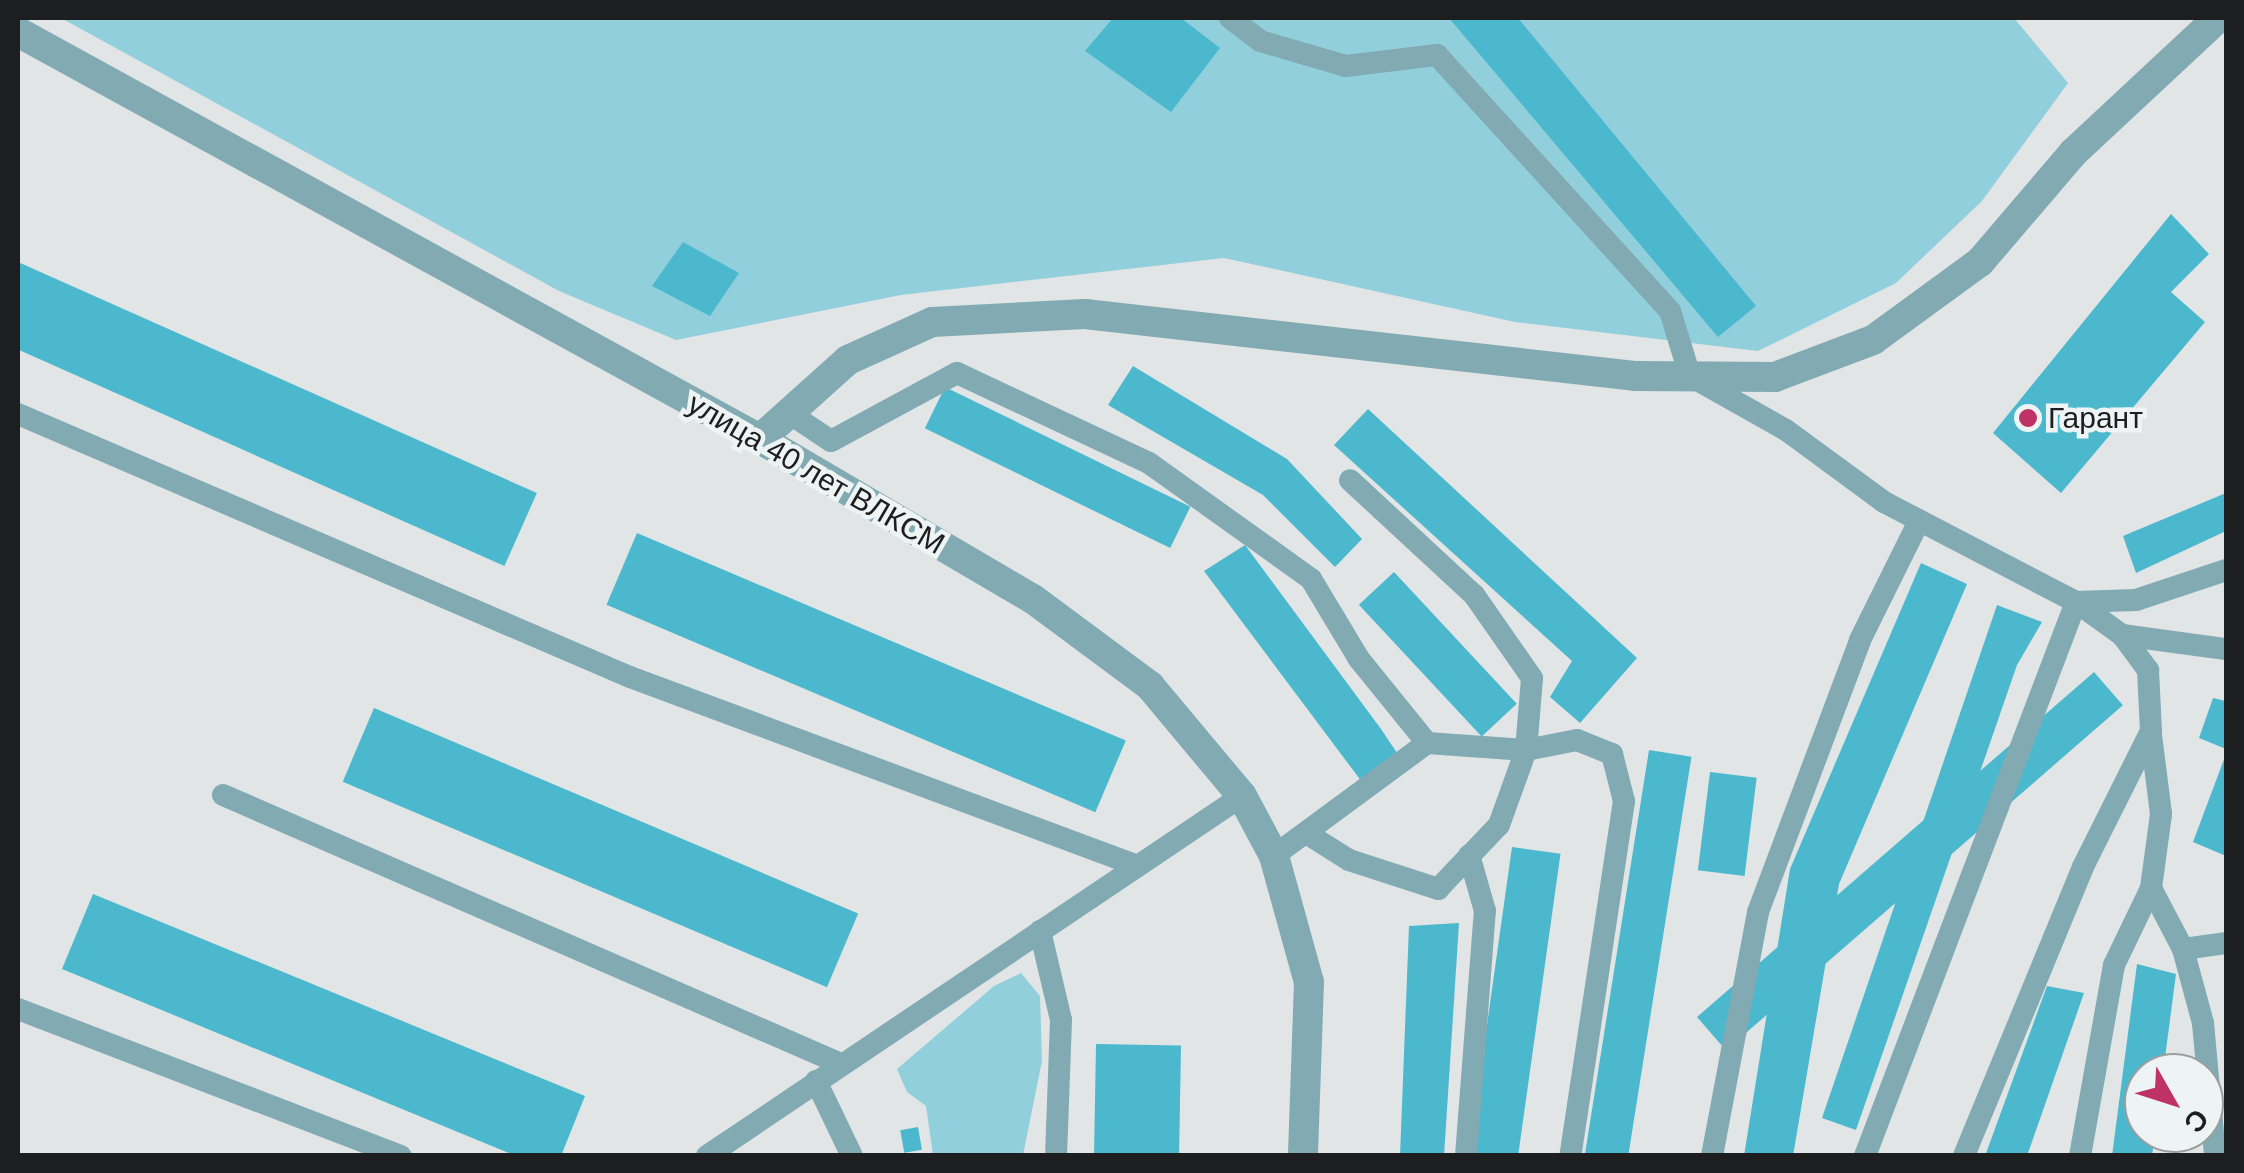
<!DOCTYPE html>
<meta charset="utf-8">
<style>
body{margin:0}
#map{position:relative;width:2244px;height:1173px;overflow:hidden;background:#e1e5e6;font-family:Arial,sans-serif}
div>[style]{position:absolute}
.green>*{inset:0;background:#92cfdc}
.building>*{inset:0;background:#4bb8cd;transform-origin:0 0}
.service>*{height:22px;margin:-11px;padding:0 11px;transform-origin:11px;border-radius:11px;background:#81aab3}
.minor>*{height:30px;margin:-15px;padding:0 15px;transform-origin:15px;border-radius:15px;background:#81aab3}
.tertiary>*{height:30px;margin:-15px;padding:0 15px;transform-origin:15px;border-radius:15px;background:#81aab3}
.dots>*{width:28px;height:28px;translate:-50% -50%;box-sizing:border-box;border:5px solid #eef3f4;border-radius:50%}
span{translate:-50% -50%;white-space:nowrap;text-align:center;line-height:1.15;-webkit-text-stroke:9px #eef3f4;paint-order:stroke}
.poi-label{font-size:30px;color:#1d1e1f}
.left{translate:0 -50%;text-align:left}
.street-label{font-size:30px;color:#1d1e1f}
.frame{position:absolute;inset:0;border:20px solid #1d1e1f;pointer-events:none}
.north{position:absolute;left:2124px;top:1053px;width:100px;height:100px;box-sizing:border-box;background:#eef3f4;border:2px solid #9a9e9f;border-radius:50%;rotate:129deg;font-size:28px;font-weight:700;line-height:40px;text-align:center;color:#1d1e1f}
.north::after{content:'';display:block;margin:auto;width:35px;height:45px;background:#be3266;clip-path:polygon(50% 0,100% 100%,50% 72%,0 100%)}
</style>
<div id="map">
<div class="green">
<i style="clip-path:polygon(61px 18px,2014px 18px,2068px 83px,1982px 201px,1896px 283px,1758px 351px,1515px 322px,1224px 258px,901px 295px,676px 340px,559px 291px)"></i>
<i style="clip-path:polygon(1021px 973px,1040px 996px,1042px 1061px,1023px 1155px,933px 1155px,926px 1106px,907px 1092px,897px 1069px,994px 986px)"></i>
</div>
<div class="building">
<i style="clip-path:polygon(1113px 18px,1181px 18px,1220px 48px,1171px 112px,1085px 51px)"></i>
<i style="clip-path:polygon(1449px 18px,1518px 18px,1756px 306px,1718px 337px)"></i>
<i style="clip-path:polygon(2171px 214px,2209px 254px,2171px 292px,2205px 322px,2061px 493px,1993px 433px)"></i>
<i style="clip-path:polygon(683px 242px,739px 273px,710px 316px,652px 286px)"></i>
<i style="left:18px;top:262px;width:568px;height:80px;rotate:24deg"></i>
<i style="clip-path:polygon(1133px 366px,1287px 459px,1362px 539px,1335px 567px,1263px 495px,1108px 405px)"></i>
<i style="left:945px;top:387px;width:273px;height:46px;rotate:26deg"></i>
<i style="clip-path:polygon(1368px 409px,1637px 658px,1580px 723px,1550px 697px,1572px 661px,1334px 445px)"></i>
<i style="clip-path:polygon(2226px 493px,2226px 531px,2136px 573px,2123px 536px)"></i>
<i style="left:637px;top:533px;width:531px;height:78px;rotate:23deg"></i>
<i style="clip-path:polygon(1245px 545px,1381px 729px,1401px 759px,1362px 782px,1204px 571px)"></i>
<i style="clip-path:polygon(1921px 563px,1967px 584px,1839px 884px,1793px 1156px,1744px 1156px,1790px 869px)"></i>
<i style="left:1394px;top:572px;width:180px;height:48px;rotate:47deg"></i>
<i style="clip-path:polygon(1997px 605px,2042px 622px,2017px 665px,1856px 1130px,1822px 1118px)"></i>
<i style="left:2094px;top:672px;width:44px;height:526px;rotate:49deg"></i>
<i style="clip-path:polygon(2213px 698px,2226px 701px,2226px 749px,2199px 738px)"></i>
<i style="left:374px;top:708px;width:526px;height:80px;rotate:23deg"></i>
<i style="left:1649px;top:750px;width:43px;height:409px;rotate:9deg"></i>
<i style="clip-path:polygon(2226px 754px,2226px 856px,2193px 842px)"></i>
<i style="left:1710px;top:772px;width:47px;height:99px;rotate:7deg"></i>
<i style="left:1512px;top:847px;width:49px;height:310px;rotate:8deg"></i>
<i style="clip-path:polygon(93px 894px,585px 1096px,561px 1156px,516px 1156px,62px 969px)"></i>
<i style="clip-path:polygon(1459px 923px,1444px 1156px,1400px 1156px,1409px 926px)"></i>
<i style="clip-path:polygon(2137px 964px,2176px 974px,2163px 1073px,2144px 1073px,2144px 1133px,2155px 1133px,2152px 1156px,2112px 1156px)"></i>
<i style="clip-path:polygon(2047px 986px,2084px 993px,2027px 1156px,1985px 1156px)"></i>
<i style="left:1096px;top:1044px;width:85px;height:112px;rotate:1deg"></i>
<i style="left:918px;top:1127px;width:23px;height:18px;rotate:80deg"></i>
</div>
<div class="service">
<i style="left:1230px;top:18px;width:38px;rotate:37deg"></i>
<i style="left:1260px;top:41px;width:90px;rotate:16.2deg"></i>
<i style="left:1346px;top:66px;width:92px;rotate:-6.9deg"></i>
<i style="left:1437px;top:55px;width:346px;rotate:47.7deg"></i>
<i style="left:1670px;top:311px;width:68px;rotate:72.9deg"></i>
<i style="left:1690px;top:376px;width:110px;rotate:29.4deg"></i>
<i style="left:1786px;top:430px;width:122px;rotate:36.3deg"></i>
<i style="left:1884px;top:502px;width:216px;rotate:27.5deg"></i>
<i style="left:2076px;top:602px;width:57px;rotate:35.7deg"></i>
<i style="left:2122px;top:635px;width:44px;rotate:53.4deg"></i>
<i style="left:2148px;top:670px;width:61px;rotate:87.2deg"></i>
<i style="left:2151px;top:731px;width:152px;rotate:116.6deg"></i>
<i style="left:2083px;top:867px;width:313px;rotate:112.4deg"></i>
<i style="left:789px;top:413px;width:50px;rotate:33.7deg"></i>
<i style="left:831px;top:441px;width:143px;rotate:-28.4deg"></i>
<i style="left:957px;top:373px;width:212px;rotate:25.1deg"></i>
<i style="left:1149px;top:463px;width:199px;rotate:35.6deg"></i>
<i style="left:1311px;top:579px;width:93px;rotate:59deg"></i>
<i style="left:1359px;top:659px;width:108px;rotate:51deg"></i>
<i style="left:1427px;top:743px;width:190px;rotate:143.6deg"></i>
<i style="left:18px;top:414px;width:666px;rotate:23.26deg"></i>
<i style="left:630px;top:677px;width:542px;rotate:20.41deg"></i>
<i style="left:2076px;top:602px;width:60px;rotate:-1.9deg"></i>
<i style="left:2136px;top:600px;width:95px;rotate:-18.4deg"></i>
<i style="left:2122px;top:635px;width:105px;rotate:7.7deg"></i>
<i style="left:1427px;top:743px;width:99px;rotate:4deg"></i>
<i style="left:1526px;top:750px;width:52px;rotate:-11.1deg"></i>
<i style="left:1577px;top:740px;width:38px;rotate:22deg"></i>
<i style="left:1612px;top:754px;width:49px;rotate:75.7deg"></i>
<i style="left:1624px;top:801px;width:359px;rotate:98.6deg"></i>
<i style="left:223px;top:795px;width:674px;rotate:23.52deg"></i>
<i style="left:1306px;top:833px;width:51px;rotate:32.1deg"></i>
<i style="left:1349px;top:860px;width:94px;rotate:18deg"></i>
<i style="left:1438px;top:889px;width:88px;rotate:-46.4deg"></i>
<i style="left:1499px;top:825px;width:80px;rotate:-70.2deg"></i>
<i style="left:1526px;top:750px;width:72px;rotate:-85.2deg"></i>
<i style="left:1532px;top:678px;width:101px;rotate:-124.9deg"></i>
<i style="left:1474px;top:595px;width:169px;rotate:-137.2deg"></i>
<i style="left:2151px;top:888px;width:69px;rotate:62.3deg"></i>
<i style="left:2183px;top:949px;width:77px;rotate:74.9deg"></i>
<i style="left:2203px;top:1023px;width:134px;rotate:84.8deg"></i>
<i style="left:1040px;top:931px;width:91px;rotate:76.7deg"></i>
<i style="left:1061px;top:1020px;width:136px;rotate:92.1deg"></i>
<i style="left:2183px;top:949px;width:43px;rotate:-7.9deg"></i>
<i style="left:18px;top:1009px;width:410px;rotate:21deg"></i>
<i style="left:816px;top:1081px;width:83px;rotate:64.4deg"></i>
<i style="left:707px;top:1156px;width:645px;rotate:-33.94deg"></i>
<i style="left:1466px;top:1156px;width:246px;rotate:-85.6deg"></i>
<i style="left:1485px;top:911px;width:58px;rotate:-105.9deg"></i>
<i style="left:1712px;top:1156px;width:248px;rotate:-79.3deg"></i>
<i style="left:1758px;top:912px;width:290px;rotate:-69.4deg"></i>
<i style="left:1860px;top:640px;width:133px;rotate:-63.6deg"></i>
<i style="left:1865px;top:1156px;width:593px;rotate:-69.15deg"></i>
<i style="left:2080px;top:1156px;width:194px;rotate:-79.9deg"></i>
<i style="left:2114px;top:965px;width:85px;rotate:-64.3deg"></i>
<i style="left:2151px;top:888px;width:75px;rotate:-82.3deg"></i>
<i style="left:2161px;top:814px;width:80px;rotate:-97.2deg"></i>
</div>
<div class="minor">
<i style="left:760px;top:439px;width:316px;rotate:30.4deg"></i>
<i style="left:1033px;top:599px;width:146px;rotate:36.6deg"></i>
<i style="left:1150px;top:686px;width:143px;rotate:50.1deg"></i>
<i style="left:1242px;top:796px;width:68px;rotate:61.9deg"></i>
<i style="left:1274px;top:856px;width:131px;rotate:74.5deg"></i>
<i style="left:1309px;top:982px;width:174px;rotate:92deg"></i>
</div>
<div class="tertiary">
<i style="left:18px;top:32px;width:846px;rotate:28.75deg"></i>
<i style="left:760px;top:439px;width:118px;rotate:-41.9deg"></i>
<i style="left:848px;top:360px;width:92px;rotate:-24.3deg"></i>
<i style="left:932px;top:322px;width:153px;rotate:-3deg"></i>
<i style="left:1085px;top:314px;width:553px;rotate:6.43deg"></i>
<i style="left:1635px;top:376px;width:140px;rotate:0.4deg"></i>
<i style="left:1775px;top:377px;width:105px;rotate:-20.7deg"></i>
<i style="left:1873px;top:340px;width:132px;rotate:-36.1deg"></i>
<i style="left:1980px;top:262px;width:143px;rotate:-49.5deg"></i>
<i style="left:2073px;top:153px;width:198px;rotate:-43deg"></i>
</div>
<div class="dots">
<i style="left:2028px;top:418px;background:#be3266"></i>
</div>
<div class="poi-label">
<span class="left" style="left:2048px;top:418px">Гарант</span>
</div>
<div class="street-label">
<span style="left:816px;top:474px;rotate:30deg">улица 40 лет ВЛКСМ</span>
</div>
<div class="frame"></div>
<div class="north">С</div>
</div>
